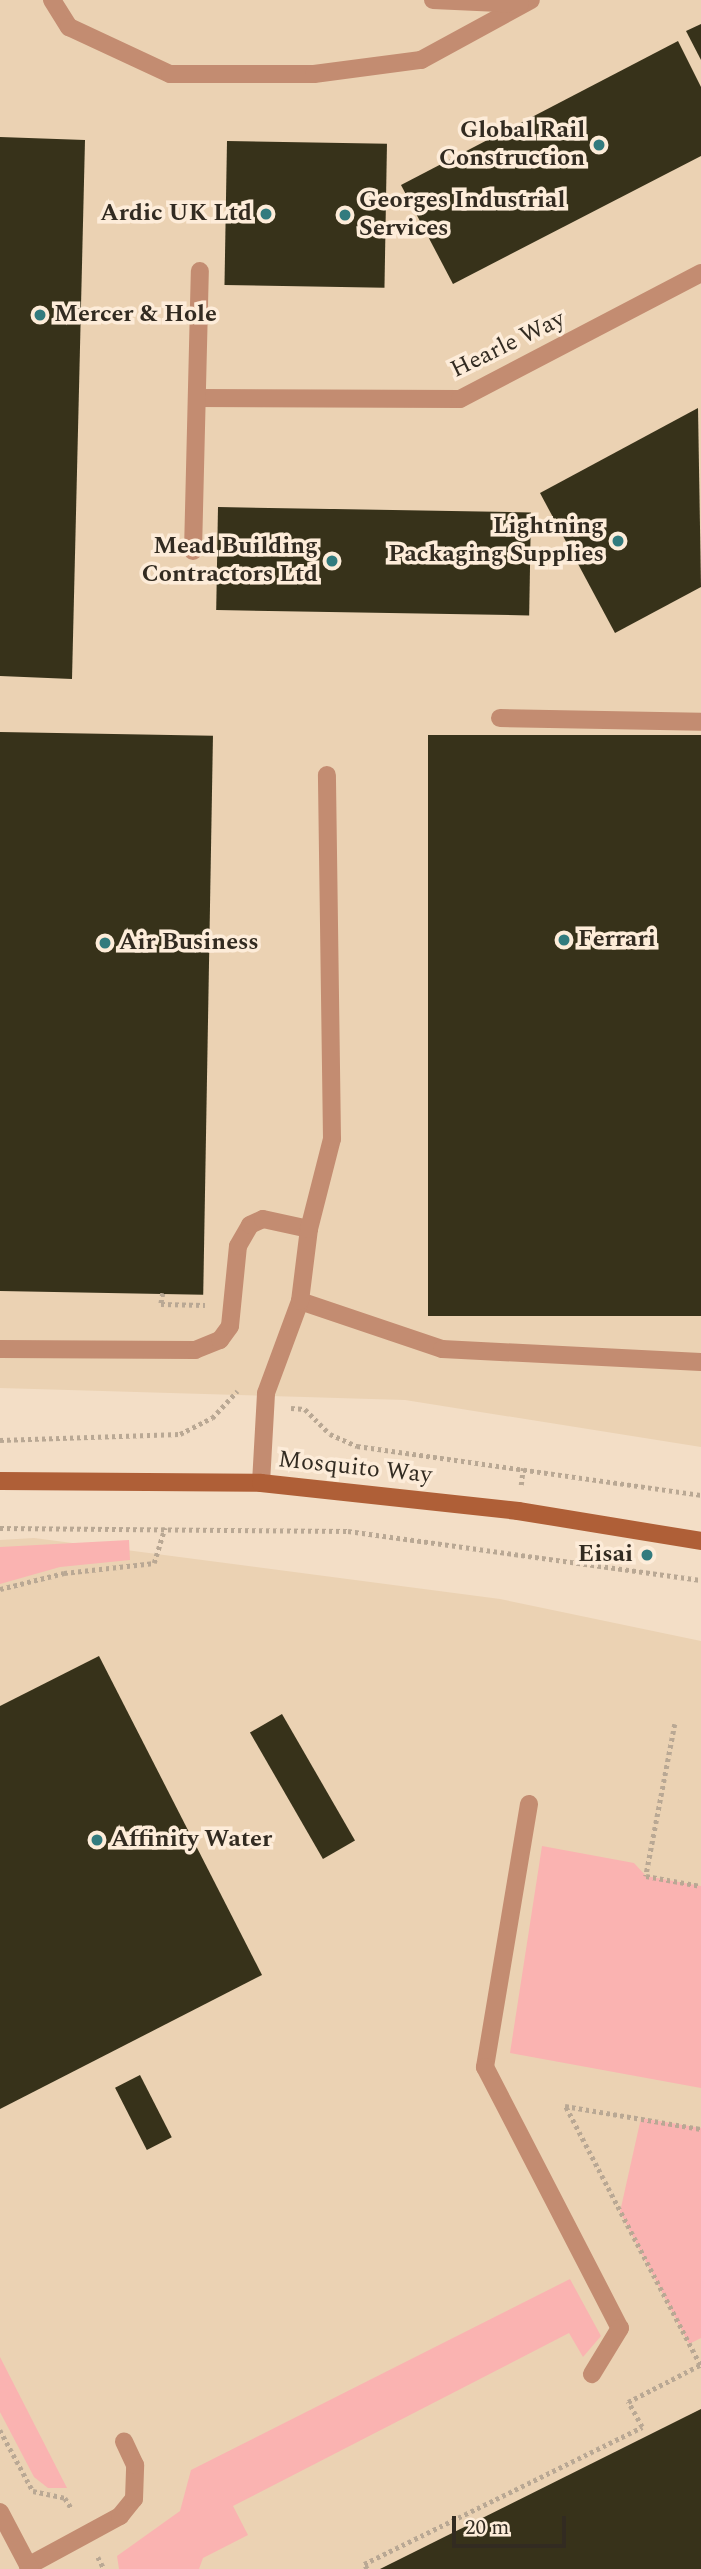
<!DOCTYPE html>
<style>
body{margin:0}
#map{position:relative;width:701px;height:2569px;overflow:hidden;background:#f3dec6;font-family:Spectral,serif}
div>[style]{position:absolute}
.built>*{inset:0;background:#ebd2b3}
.green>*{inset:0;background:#fab3b1}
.building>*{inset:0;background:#37321a;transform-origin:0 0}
.path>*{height:4.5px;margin-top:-2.25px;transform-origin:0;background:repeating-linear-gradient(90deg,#b9a894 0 3.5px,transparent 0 7px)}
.lane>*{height:18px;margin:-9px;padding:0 9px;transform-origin:9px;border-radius:9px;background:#c38c71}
.street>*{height:18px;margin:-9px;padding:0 9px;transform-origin:9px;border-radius:9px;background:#c38c71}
.secondary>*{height:18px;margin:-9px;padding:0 9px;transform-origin:9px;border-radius:9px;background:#af5f37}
.dots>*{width:19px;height:19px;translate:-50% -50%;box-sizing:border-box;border:4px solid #fdecd9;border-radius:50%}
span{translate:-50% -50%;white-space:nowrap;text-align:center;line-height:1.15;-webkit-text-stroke:7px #fdecd9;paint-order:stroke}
.poi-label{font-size:24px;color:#322b21;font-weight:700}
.right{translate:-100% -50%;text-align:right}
.left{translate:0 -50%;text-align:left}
.street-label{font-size:24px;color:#322b21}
.scale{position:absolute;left:452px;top:2516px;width:114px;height:32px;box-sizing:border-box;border:4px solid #322b21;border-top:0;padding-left:9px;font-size:21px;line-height:24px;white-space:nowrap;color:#322b21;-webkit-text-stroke:5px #fdecd9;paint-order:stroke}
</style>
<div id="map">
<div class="built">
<i style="clip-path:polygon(0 0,701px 0,701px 1447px,405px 1400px,0 1388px)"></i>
<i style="clip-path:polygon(34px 1538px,500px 1599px,701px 1641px,701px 2569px,0 2569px,0 1540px)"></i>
</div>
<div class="green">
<i style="clip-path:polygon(129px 1540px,130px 1560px,60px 1567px,0 1584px,0 1547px)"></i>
<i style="clip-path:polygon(542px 1846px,634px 1863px,646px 1876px,701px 1886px,701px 2088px,510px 2053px)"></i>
<i style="clip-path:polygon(641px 2118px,701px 2128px,701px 2338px,689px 2344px,620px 2212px)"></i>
<i style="clip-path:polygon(570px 2279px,601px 2336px,583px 2357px,569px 2333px,233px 2506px,248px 2535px,203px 2558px,199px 2569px,119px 2569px,117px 2556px,180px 2511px,191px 2470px)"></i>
<i style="clip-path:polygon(0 2357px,67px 2488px,48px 2488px,34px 2477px,0 2412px)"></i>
</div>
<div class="building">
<i style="clip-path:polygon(701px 24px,701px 60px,686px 31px)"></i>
<i style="clip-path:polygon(678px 41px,701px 87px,701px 156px,453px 284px,401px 185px)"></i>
<i style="clip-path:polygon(0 137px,85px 140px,72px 679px,0 676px)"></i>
<i style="left:227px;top:141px;width:160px;height:144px;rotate:1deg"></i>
<i style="clip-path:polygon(698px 408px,701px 587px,615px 633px,540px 493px)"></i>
<i style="left:218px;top:507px;width:313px;height:103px;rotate:1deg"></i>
<i style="left:0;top:732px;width:213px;height:559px;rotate:1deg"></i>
<i style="left:428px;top:735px;width:273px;height:581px"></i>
<i style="clip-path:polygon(99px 1656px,262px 1975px,0 2109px,0 1706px)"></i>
<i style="left:282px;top:1714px;width:146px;height:37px;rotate:60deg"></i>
<i style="left:140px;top:2075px;width:70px;height:28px;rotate:63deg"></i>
<i style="clip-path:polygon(701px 2409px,701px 2569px,380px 2569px)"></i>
</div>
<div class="path">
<i style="left:163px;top:1293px;width:11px;rotate:100deg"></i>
<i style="left:161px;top:1304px;width:44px;rotate:1.3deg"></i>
<i style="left:291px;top:1408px;width:14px;rotate:4deg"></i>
<i style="left:305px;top:1409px;width:35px;rotate:45deg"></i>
<i style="left:330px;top:1434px;width:30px;rotate:24deg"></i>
<i style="left:357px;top:1446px;width:347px;rotate:8.1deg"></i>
<i style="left:0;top:1440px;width:180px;rotate:-1.9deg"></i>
<i style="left:180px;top:1434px;width:36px;rotate:-27deg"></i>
<i style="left:212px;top:1418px;width:37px;rotate:-47deg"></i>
<i style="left:521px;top:1485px;width:17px;rotate:-83deg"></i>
<i style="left:0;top:1528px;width:348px;rotate:0.5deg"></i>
<i style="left:348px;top:1531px;width:356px;rotate:7.9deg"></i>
<i style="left:0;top:1589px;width:66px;rotate:-14deg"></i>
<i style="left:64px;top:1573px;width:91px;rotate:-6.3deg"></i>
<i style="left:154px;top:1563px;width:37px;rotate:-73deg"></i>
<i style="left:675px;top:1724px;width:155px;rotate:100.8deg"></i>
<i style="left:646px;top:1876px;width:56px;rotate:10.3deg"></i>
<i style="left:0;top:2430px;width:69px;rotate:61.6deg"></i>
<i style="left:33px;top:2491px;width:33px;rotate:12deg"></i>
<i style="left:65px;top:2498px;width:13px;rotate:58deg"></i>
<i style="left:98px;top:2557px;width:13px;rotate:63deg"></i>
<i style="left:367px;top:2569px;width:6px;rotate:-121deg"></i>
<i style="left:364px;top:2564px;width:310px;rotate:-26.2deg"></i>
<i style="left:642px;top:2427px;width:29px;rotate:-119deg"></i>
<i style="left:628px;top:2402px;width:81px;rotate:-27.2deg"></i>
<i style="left:700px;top:2365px;width:292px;rotate:-117.5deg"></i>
<i style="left:565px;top:2106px;width:138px;rotate:9.6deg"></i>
</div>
<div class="lane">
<i style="left:52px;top:0;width:32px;rotate:58deg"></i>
<i style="left:69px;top:27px;width:111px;rotate:25deg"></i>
<i style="left:170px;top:74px;width:144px"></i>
<i style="left:314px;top:74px;width:108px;rotate:-7.5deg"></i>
<i style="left:421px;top:60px;width:125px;rotate:-28.6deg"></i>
<i style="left:433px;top:0;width:87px;rotate:2.6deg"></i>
<i style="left:197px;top:398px;width:263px;rotate:0.2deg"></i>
<i style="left:460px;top:399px;width:272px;rotate:-27.6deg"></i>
<i style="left:193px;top:551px;width:280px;rotate:-88.6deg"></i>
<i style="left:500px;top:718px;width:201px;rotate:1.1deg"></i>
<i style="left:300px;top:1301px;width:150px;rotate:18.7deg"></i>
<i style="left:442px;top:1349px;width:259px;rotate:2.9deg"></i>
<i style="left:0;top:1349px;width:195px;rotate:0.3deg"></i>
<i style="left:195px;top:1350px;width:27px;rotate:-22deg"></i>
<i style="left:220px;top:1340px;width:17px;rotate:-54deg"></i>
<i style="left:230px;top:1326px;width:80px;rotate:-84.3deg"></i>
<i style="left:238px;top:1246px;width:24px;rotate:-60deg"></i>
<i style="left:250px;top:1225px;width:14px;rotate:-25deg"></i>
<i style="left:263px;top:1219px;width:47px;rotate:12.3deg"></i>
<i style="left:261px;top:1483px;width:90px;rotate:-86.8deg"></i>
<i style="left:266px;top:1393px;width:98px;rotate:-69.7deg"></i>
<i style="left:300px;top:1301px;width:73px;rotate:-82.9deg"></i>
<i style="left:309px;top:1229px;width:93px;rotate:-75.7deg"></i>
<i style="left:332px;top:1139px;width:364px;rotate:-90.8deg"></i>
<i style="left:529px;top:1804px;width:267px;rotate:99.5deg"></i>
<i style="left:485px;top:2067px;width:294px;rotate:62.7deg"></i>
<i style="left:620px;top:2328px;width:54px;rotate:121.3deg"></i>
<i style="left:28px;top:2566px;width:105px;rotate:-28.5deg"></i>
<i style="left:120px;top:2516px;width:22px;rotate:-51deg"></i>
<i style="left:134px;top:2499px;width:34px;rotate:-88deg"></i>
<i style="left:135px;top:2465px;width:26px;rotate:-115deg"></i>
</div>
<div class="street">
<i style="left:0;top:2512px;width:64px;rotate:62.2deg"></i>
</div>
<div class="secondary">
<i style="left:0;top:1481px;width:261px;rotate:0.4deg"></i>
<i style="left:261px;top:1483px;width:259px;rotate:6.2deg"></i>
<i style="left:518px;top:1511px;width:185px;rotate:9.3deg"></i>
</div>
<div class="dots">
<i style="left:599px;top:145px;background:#327b7e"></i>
<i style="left:266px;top:214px;background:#327b7e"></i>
<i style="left:345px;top:215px;background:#327b7e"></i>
<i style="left:40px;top:315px;background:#327b7e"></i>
<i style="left:618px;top:541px;background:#327b7e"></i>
<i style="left:332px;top:561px;background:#327b7e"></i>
<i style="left:564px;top:940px;background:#327b7e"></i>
<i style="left:105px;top:943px;background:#327b7e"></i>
<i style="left:647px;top:1555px;background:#327b7e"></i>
<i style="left:97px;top:1840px;background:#327b7e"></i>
</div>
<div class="poi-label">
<span class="right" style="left:585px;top:145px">Global Rail<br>Construction</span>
<span class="left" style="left:359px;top:215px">Georges Industrial<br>Services</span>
<span class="right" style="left:252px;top:214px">Ardic UK Ltd</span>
<span class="left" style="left:54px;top:315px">Mercer &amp; Hole</span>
<span class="right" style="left:604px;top:541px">Lightning<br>Packaging Supplies</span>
<span class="right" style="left:318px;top:561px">Mead Building<br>Contractors Ltd</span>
<span class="left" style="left:578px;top:940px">Ferrari</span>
<span class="left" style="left:119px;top:943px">Air Business</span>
<span class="right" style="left:633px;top:1555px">Eisai</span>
<span class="left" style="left:111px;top:1840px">Affinity Water</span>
</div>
<div class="street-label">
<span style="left:508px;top:345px;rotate:-26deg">Hearle Way</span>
<span style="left:355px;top:1468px;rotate:6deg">Mosquito Way</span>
</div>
<div class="scale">20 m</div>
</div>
